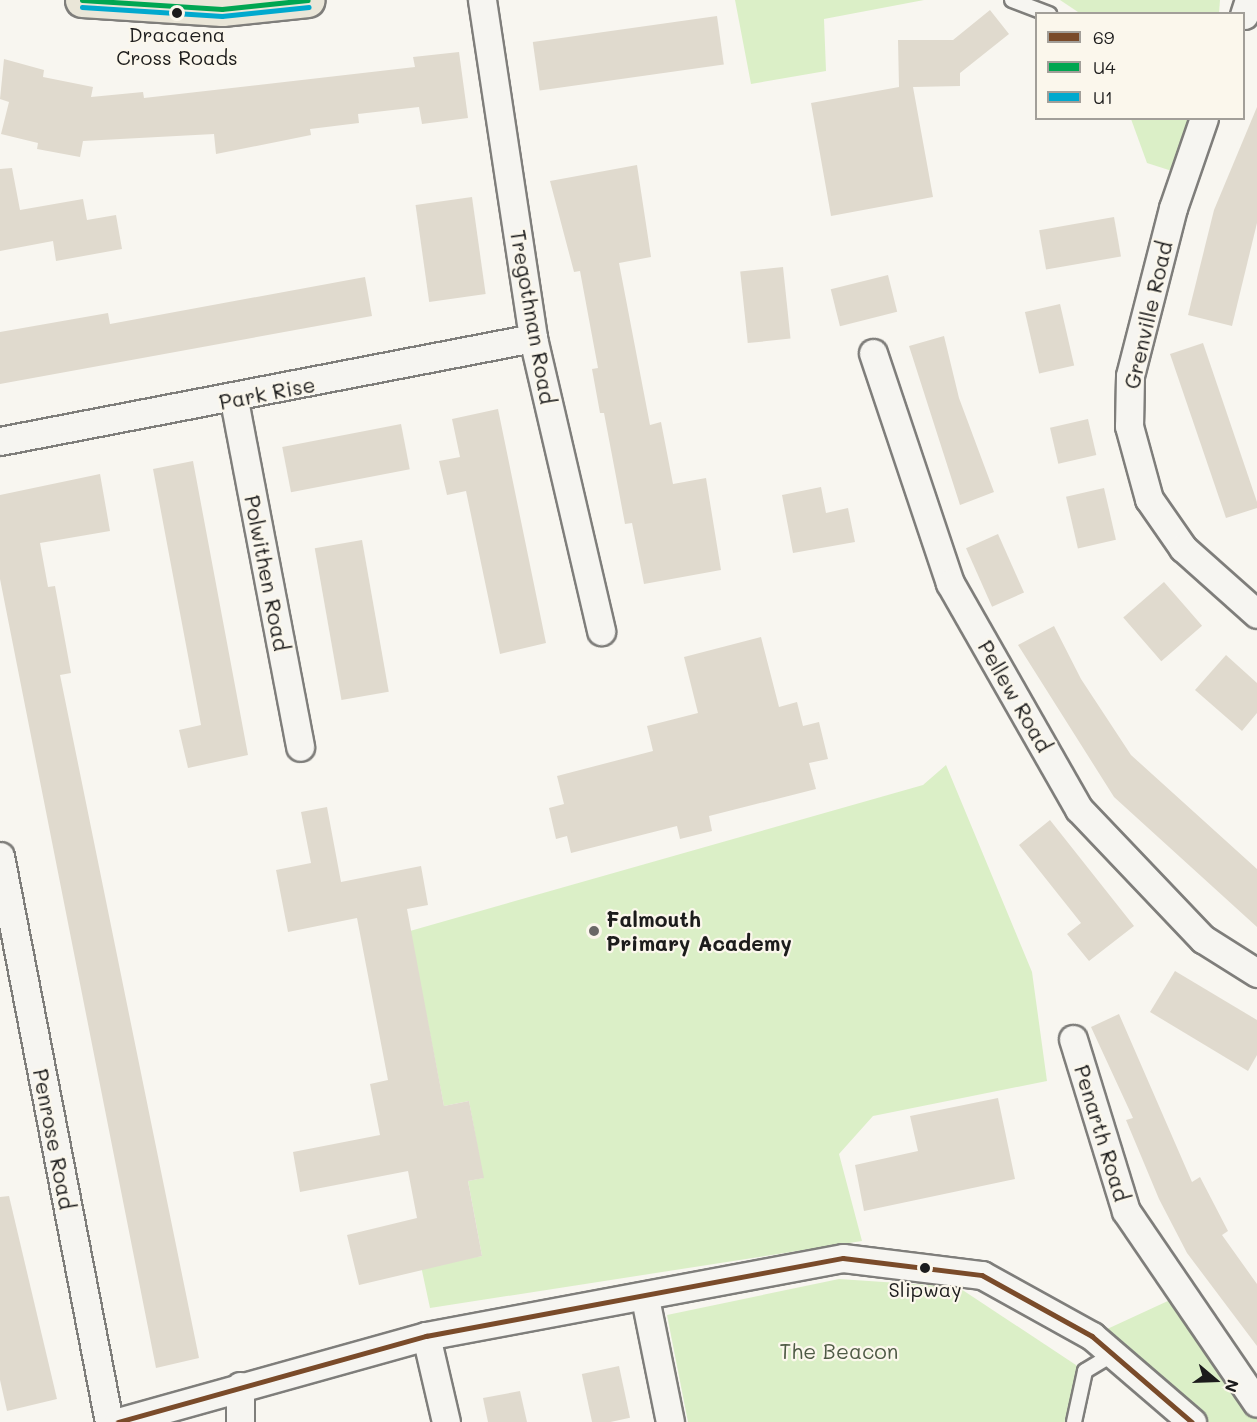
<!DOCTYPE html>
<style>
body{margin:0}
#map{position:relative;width:1257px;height:1422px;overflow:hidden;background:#f8f6f0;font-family:Mali,sans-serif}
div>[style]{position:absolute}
.green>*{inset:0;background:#dbefc7}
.building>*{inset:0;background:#e0dace;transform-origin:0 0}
.roads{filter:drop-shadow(2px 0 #7f7e7b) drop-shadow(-2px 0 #7f7e7b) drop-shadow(0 2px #7f7e7b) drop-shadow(0 -2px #7f7e7b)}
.lane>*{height:14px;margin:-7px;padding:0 7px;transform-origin:7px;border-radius:7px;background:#f6f5f1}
.street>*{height:27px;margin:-13.5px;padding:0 13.5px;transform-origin:13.5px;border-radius:13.5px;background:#f6f5f1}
.primary>*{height:33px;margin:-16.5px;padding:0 16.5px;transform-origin:16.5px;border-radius:16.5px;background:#eae6d8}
.bus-1>*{height:4.5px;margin:-2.25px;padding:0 2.25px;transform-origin:2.25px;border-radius:2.25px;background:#7a4b2a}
.bus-2>*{height:4.5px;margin:-2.25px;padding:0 2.25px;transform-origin:2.25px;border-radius:2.25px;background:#00a651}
.bus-3>*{height:4.5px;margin:-2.25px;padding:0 2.25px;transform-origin:2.25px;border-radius:2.25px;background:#00a9ce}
.dots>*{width:16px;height:16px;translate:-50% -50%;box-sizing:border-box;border:3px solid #fbf7ec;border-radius:50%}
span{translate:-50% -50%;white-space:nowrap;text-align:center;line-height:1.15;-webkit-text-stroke:4.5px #fbf7ec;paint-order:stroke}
.bus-label{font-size:20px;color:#1c1c1c}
.street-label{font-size:21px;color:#1c1c1c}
.poi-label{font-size:21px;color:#1c1c1c;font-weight:700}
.left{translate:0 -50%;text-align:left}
.park-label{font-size:21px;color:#4e5a45}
.legend{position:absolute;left:1035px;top:12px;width:210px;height:108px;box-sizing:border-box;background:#fbf7ec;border:2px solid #a29f99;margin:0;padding:8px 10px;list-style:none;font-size:18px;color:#1c1c1c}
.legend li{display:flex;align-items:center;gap:12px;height:30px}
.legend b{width:30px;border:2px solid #a29f99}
.north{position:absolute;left:1185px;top:1350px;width:60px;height:60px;-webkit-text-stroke:4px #fbf7ec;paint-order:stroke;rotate:109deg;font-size:16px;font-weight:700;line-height:24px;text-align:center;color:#1c1c1c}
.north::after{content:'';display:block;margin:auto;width:21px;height:27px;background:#1c1c1c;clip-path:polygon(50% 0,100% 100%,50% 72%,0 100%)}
</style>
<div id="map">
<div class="green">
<i style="clip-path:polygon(735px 0,924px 0,824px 19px,826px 71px,751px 84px)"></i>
<i style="clip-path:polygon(1060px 0,1220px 0,1219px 13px,1081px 14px)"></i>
<i style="clip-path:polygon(1131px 119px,1191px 119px,1172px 171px,1147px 163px)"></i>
<i style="clip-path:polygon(946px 765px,1032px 972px,1047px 1081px,873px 1116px,839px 1154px,862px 1241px,430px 1308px,421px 1266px,482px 1256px,468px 1181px,483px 1178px,469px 1101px,444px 1106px,410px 931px,923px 785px)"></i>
<i style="clip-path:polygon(839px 1279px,958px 1287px,1085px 1371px,1074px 1422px,688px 1422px,667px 1315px)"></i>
<i style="clip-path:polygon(1183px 1294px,1257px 1403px,1257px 1422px,1192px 1422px,1092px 1336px)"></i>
</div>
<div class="building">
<i style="clip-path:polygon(990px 10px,1009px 34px,960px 73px,960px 86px,913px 87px,933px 197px,831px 216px,811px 103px,899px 87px,898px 40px,953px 40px)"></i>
<i style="left:717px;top:16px;width:49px;height:186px;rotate:82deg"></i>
<i style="clip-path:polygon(459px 52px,468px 118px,422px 124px,419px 107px,358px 114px,359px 123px,310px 129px,311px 135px,216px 154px,214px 134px,83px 141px,80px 157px,37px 149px,38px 143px,1px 134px,9px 102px,0 99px,4px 59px,44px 70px,43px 77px,93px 87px,91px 97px,143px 92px,144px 98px,415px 67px,413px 57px)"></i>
<i style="clip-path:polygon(1257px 107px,1257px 223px,1232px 326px,1188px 315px,1214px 210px)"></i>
<i style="clip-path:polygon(637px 165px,651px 257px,619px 263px,650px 425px,661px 422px,673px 484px,706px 478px,721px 570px,644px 584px,632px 523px,625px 524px,604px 413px,600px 413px,592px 369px,598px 368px,580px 271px,574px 272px,550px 181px)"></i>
<i style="clip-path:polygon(12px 168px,20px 210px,83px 199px,87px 220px,116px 215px,122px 249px,56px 261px,53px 241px,0 251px,0 169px)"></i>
<i style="left:472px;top:197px;width:98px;height:57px;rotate:82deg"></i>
<i style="left:1114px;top:217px;width:40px;height:76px;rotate:80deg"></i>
<i style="left:783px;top:267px;width:72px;height:43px;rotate:84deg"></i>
<i style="left:888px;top:275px;width:38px;height:59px;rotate:76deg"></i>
<i style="clip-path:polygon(365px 277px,372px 316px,0 384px,0 332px,108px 313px,110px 324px)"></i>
<i style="left:1060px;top:304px;width:63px;height:36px;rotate:77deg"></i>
<i style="clip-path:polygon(944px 336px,959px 398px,994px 492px,960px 505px,909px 346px)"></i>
<i style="clip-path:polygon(1203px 343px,1257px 502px,1257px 508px,1226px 518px,1170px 354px)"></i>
<i style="clip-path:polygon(498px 409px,546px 643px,500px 654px,466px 491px,447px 495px,439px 461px,460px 457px,452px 419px)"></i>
<i style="left:1088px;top:419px;width:37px;height:39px;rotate:77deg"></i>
<i style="left:401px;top:424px;width:46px;height:121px;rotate:79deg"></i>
<i style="clip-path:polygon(193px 461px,248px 755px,188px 768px,179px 730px,201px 725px,153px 469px)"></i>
<i style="clip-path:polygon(100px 474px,110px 531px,40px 543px,48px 587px,55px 586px,71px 673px,60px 675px,199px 1358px,156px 1368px,0 579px,0 495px)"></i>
<i style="clip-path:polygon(821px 487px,826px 513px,848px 508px,855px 542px,793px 553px,782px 495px)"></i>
<i style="left:1104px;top:488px;width:53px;height:39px;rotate:77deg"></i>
<i style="left:998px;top:534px;width:64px;height:35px;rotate:66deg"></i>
<i style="left:362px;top:540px;width:154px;height:48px;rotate:80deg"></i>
<i style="left:1164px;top:582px;width:58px;height:54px;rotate:49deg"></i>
<i style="clip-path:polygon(1054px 626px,1081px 679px,1131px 755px,1257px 869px,1257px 927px,1114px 797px,1018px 645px)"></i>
<i style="clip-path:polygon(761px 637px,779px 707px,797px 702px,803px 726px,819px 722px,828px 759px,809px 763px,816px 789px,709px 816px,712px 831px,680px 839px,677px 826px,571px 853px,567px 836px,556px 839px,549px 808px,564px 804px,557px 776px,653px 751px,647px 726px,698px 713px,684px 657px)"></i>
<i style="clip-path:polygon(1226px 655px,1257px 683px,1257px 713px,1242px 731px,1195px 690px)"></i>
<i style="clip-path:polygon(327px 807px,341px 882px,421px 866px,428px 905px,407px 909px,444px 1106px,469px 1101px,484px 1178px,468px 1181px,482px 1256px,359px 1285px,347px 1235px,417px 1218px,408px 1171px,300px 1192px,293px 1152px,380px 1135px,370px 1084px,388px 1080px,357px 918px,288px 932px,276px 870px,311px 863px,301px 812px)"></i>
<i style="clip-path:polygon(1050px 820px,1134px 926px,1089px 961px,1067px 934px,1081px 923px,1019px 845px)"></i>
<i style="clip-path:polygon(1175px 971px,1257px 1020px,1257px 1055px,1248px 1071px,1150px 1012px)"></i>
<i style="clip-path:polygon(1119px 1014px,1192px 1182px,1200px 1177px,1228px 1231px,1222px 1235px,1257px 1284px,1257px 1346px,1187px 1253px,1159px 1199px,1126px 1120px,1133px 1118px,1091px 1027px)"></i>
<i style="clip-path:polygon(998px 1098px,1015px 1179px,864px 1211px,855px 1165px,918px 1151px,910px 1116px)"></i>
<i style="clip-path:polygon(9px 1196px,57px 1399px,7px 1411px,0 1380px,0 1197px)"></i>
<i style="left:619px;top:1366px;width:53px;height:38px;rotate:78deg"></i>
<i style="clip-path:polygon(520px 1391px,527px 1422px,488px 1422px,483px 1398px)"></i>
</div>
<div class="roads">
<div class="lane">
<i style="left:1012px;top:0;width:40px;rotate:21deg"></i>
<i style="left:1074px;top:1422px;width:52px;rotate:-77.8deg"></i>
<i style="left:1085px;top:1371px;width:33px;rotate:-31deg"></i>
</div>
<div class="street">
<i style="left:482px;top:0;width:342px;rotate:81.4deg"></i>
<i style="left:533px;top:338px;width:301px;rotate:76.9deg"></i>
<i style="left:1244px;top:15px;width:16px;rotate:-72deg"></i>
<i style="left:1204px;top:118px;width:95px;rotate:109deg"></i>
<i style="left:1173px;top:208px;width:173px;rotate:104.4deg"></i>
<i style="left:1130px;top:376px;width:50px;rotate:91.1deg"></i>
<i style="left:1129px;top:426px;width:76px;rotate:74.7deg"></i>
<i style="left:1149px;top:499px;width:60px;rotate:55.2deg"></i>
<i style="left:1183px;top:548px;width:99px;rotate:41.7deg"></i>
<i style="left:873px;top:353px;width:243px;rotate:71.5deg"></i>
<i style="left:950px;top:583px;width:260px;rotate:60.3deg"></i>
<i style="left:1079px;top:809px;width:180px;rotate:46.4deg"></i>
<i style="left:1203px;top:939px;width:64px;rotate:32.2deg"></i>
<i style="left:234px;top:400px;width:353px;rotate:79.2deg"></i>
<i style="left:0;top:441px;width:543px;rotate:-10.94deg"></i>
<i style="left:0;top:856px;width:576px;rotate:79.1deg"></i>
<i style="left:1073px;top:1039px;width:180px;rotate:72.9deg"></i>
<i style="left:1126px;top:1211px;width:232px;rotate:55.7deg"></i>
<i style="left:645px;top:1298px;width:126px;rotate:78.6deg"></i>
<i style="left:426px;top:1336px;width:88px;rotate:76.9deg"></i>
<i style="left:118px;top:1422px;width:320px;rotate:-15.6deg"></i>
<i style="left:426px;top:1336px;width:424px;rotate:-10.6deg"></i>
<i style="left:843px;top:1258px;width:140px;rotate:7deg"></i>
<i style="left:982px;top:1275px;width:126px;rotate:29deg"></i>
<i style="left:1092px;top:1336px;width:132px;rotate:40.7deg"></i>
<i style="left:240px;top:1422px;width:36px;rotate:-90deg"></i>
</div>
<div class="primary">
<i style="left:82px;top:0;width:140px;rotate:3.7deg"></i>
<i style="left:222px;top:9px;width:86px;rotate:-6deg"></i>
</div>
</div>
<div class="bus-1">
<i style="left:118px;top:1422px;width:320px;rotate:-15.6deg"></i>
<i style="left:426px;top:1336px;width:424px;rotate:-10.6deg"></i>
<i style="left:843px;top:1258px;width:140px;rotate:7deg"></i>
<i style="left:982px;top:1275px;width:126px;rotate:29deg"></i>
<i style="left:1092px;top:1336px;width:132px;rotate:40.7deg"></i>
</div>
<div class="bus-2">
<i style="left:82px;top:0;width:140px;rotate:3.7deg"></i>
<i style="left:222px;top:9px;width:86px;rotate:-6deg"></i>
</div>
<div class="bus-3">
<i style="left:82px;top:7px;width:140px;rotate:3.7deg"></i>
<i style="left:222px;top:16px;width:87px;rotate:-5.9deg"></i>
</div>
<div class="dots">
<i style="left:177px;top:13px;background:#1c1c1c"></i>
<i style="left:594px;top:931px;background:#696866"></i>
<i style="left:925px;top:1268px;background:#1c1c1c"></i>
</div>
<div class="bus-label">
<span style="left:177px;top:46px">Dracaena<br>Cross Roads</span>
<span style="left:925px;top:1289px">Slipway</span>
</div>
<div class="street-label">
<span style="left:1148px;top:315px;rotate:-77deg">Grenville Road</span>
<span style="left:533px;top:317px;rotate:80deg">Tregothnan Road</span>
<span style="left:267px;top:393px;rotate:-11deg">Park Rise</span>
<span style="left:267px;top:573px;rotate:79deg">Polwithen Road</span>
<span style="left:1015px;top:696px;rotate:60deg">Pellew Road</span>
<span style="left:1102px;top:1133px;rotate:73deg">Penarth Road</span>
<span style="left:54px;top:1139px;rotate:79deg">Penrose Road</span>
</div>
<div class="poi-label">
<span class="left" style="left:606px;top:931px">Falmouth<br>Primary Academy</span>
</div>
<div class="park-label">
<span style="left:839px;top:1351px">The Beacon</span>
</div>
<ul class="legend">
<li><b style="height:8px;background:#7a4b2a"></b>69</li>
<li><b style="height:8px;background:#00a651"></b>U4</li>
<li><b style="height:8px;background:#00a9ce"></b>U1</li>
</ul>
<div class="north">N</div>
</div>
